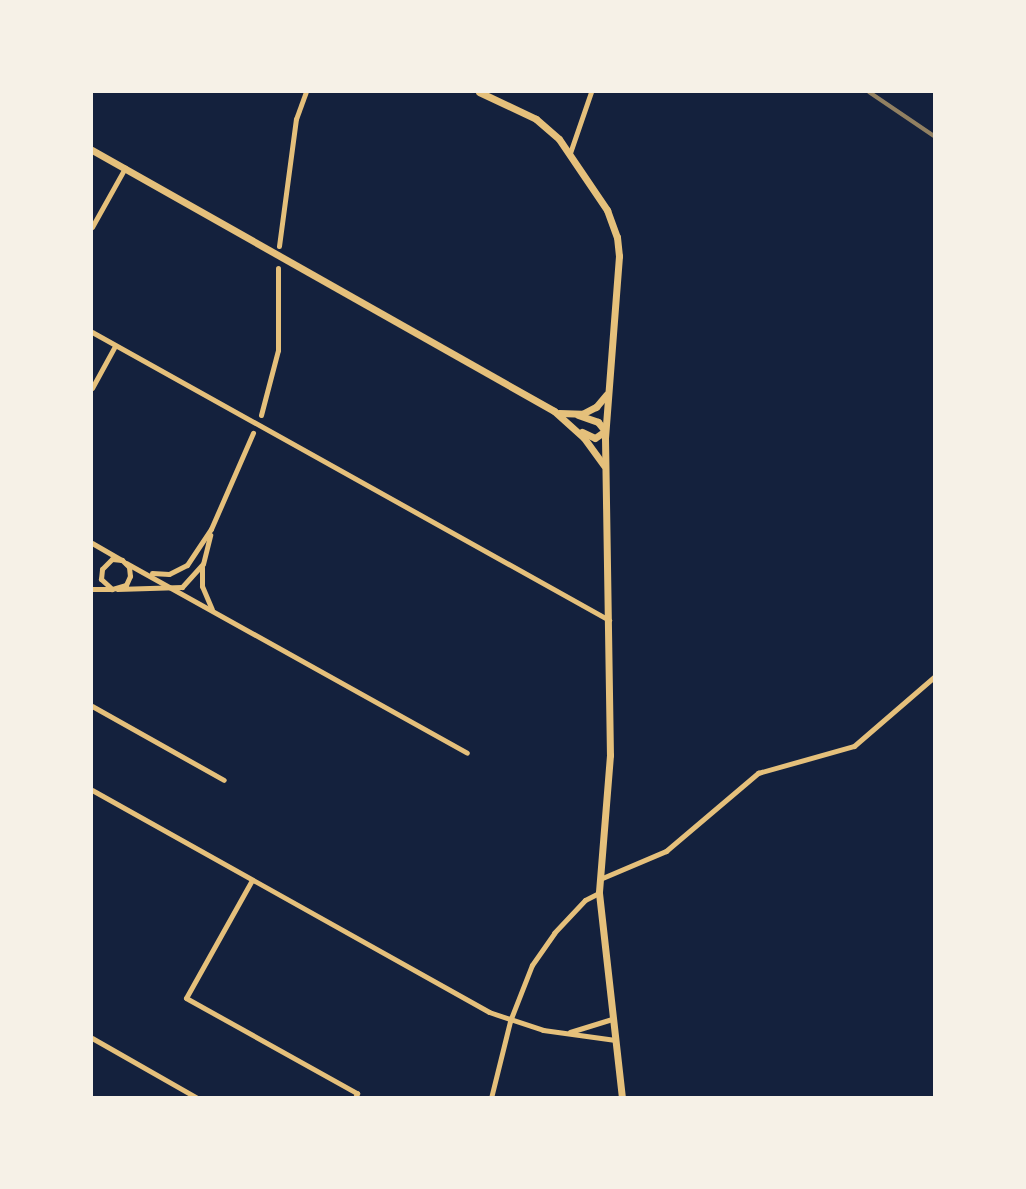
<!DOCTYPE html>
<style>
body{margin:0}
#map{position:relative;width:1026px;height:1189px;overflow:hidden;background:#14213d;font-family:"PT Serif",serif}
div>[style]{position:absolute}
.minor>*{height:5px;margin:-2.5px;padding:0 2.5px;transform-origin:2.5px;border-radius:2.5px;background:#e5c07b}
.tertiary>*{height:7px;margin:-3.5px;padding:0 3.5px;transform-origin:3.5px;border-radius:3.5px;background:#e5c07b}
.rail>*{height:4px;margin:-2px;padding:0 2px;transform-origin:2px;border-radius:2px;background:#918062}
span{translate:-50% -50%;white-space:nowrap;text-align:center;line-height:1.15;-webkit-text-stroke:4.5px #f6f1e7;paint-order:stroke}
.frame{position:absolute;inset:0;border:93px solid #f6f1e7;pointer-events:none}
</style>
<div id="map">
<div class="minor">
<i style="left:570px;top:153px;width:65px;rotate:-71deg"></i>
<i style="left:92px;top:227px;width:68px;rotate:-60.8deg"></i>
<i style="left:279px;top:246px;width:128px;rotate:-82.4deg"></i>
<i style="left:296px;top:119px;width:29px;rotate:-70deg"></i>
<i style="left:92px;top:332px;width:592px;rotate:29.12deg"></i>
<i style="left:92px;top:388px;width:48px;rotate:-61.3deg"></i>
<i style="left:261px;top:415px;width:67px;rotate:-75.3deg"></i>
<i style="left:278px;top:350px;width:82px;rotate:-90deg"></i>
<i style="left:92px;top:543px;width:34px;rotate:30deg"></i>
<i style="left:122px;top:560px;width:10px;rotate:45deg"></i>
<i style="left:129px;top:567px;width:9px;rotate:84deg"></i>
<i style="left:130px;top:576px;width:10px;rotate:114deg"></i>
<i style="left:126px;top:585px;width:15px;rotate:164deg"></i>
<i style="left:112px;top:589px;width:15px;rotate:-138deg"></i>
<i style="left:101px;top:579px;width:10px;rotate:-84deg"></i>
<i style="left:102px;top:569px;width:14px;rotate:-45deg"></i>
<i style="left:112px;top:559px;width:10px;rotate:6deg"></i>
<i style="left:126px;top:563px;width:390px;rotate:29.1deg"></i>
<i style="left:202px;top:567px;width:19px;rotate:90deg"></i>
<i style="left:202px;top:586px;width:25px;rotate:67deg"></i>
<i style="left:152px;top:573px;width:17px;rotate:3deg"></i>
<i style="left:169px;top:574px;width:20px;rotate:-27deg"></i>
<i style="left:187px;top:565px;width:43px;rotate:-56.3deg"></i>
<i style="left:211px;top:529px;width:105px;rotate:-66.4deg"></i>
<i style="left:92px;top:589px;width:19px"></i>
<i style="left:117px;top:589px;width:65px;rotate:-1.8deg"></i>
<i style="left:182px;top:587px;width:31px;rotate:-48deg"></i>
<i style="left:203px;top:564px;width:30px;rotate:-76deg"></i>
<i style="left:92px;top:706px;width:151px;rotate:29.3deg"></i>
<i style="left:92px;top:790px;width:455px;rotate:29.2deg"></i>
<i style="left:489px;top:1012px;width:57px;rotate:18.4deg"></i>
<i style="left:543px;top:1030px;width:73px;rotate:7.9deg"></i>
<i style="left:600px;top:879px;width:72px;rotate:-23deg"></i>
<i style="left:666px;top:851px;width:121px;rotate:-40.3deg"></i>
<i style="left:758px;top:773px;width:100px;rotate:-15.7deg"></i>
<i style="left:854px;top:746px;width:106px;rotate:-40.8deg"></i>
<i style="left:252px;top:880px;width:135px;rotate:119.2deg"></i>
<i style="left:186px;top:998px;width:196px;rotate:29.1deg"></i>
<i style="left:357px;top:1093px;width:5px;rotate:112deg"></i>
<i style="left:570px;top:1032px;width:44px;rotate:-17.2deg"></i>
<i style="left:92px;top:1038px;width:121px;rotate:29.7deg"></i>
<i style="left:491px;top:1098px;width:79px;rotate:-76.1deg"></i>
<i style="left:510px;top:1021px;width:60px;rotate:-68.6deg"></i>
<i style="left:532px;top:965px;width:39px;rotate:-55deg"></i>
<i style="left:554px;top:933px;width:45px;rotate:-46.8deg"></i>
<i style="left:585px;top:900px;width:16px;rotate:-27deg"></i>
</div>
<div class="tertiary">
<i style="left:479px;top:92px;width:63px;rotate:25.3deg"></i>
<i style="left:536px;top:119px;width:30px;rotate:41deg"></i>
<i style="left:559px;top:139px;width:86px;rotate:55.9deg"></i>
<i style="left:607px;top:210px;width:29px;rotate:70deg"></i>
<i style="left:617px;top:237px;width:19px;rotate:84deg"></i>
<i style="left:619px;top:256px;width:183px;rotate:94.4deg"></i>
<i style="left:605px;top:438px;width:317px;rotate:89.1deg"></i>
<i style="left:610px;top:755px;width:138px;rotate:94.6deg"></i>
<i style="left:599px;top:893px;width:206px;rotate:83.6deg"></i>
<i style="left:92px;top:150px;width:531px;rotate:29.46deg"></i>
<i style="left:554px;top:411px;width:40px;rotate:42deg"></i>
<i style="left:584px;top:438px;width:34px;rotate:54deg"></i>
<i style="left:559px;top:413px;width:23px;rotate:2deg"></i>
<i style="left:582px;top:414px;width:16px;rotate:-27deg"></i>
<i style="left:596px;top:407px;width:16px;rotate:-50deg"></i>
<i style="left:578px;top:415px;width:21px;rotate:19deg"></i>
<i style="left:598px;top:422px;width:11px;rotate:52deg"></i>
<i style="left:582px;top:432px;width:14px;rotate:25deg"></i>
<i style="left:595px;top:438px;width:12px;rotate:-35deg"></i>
</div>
<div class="rail">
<i style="left:869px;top:92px;width:78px;rotate:34.1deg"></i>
</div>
<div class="frame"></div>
</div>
